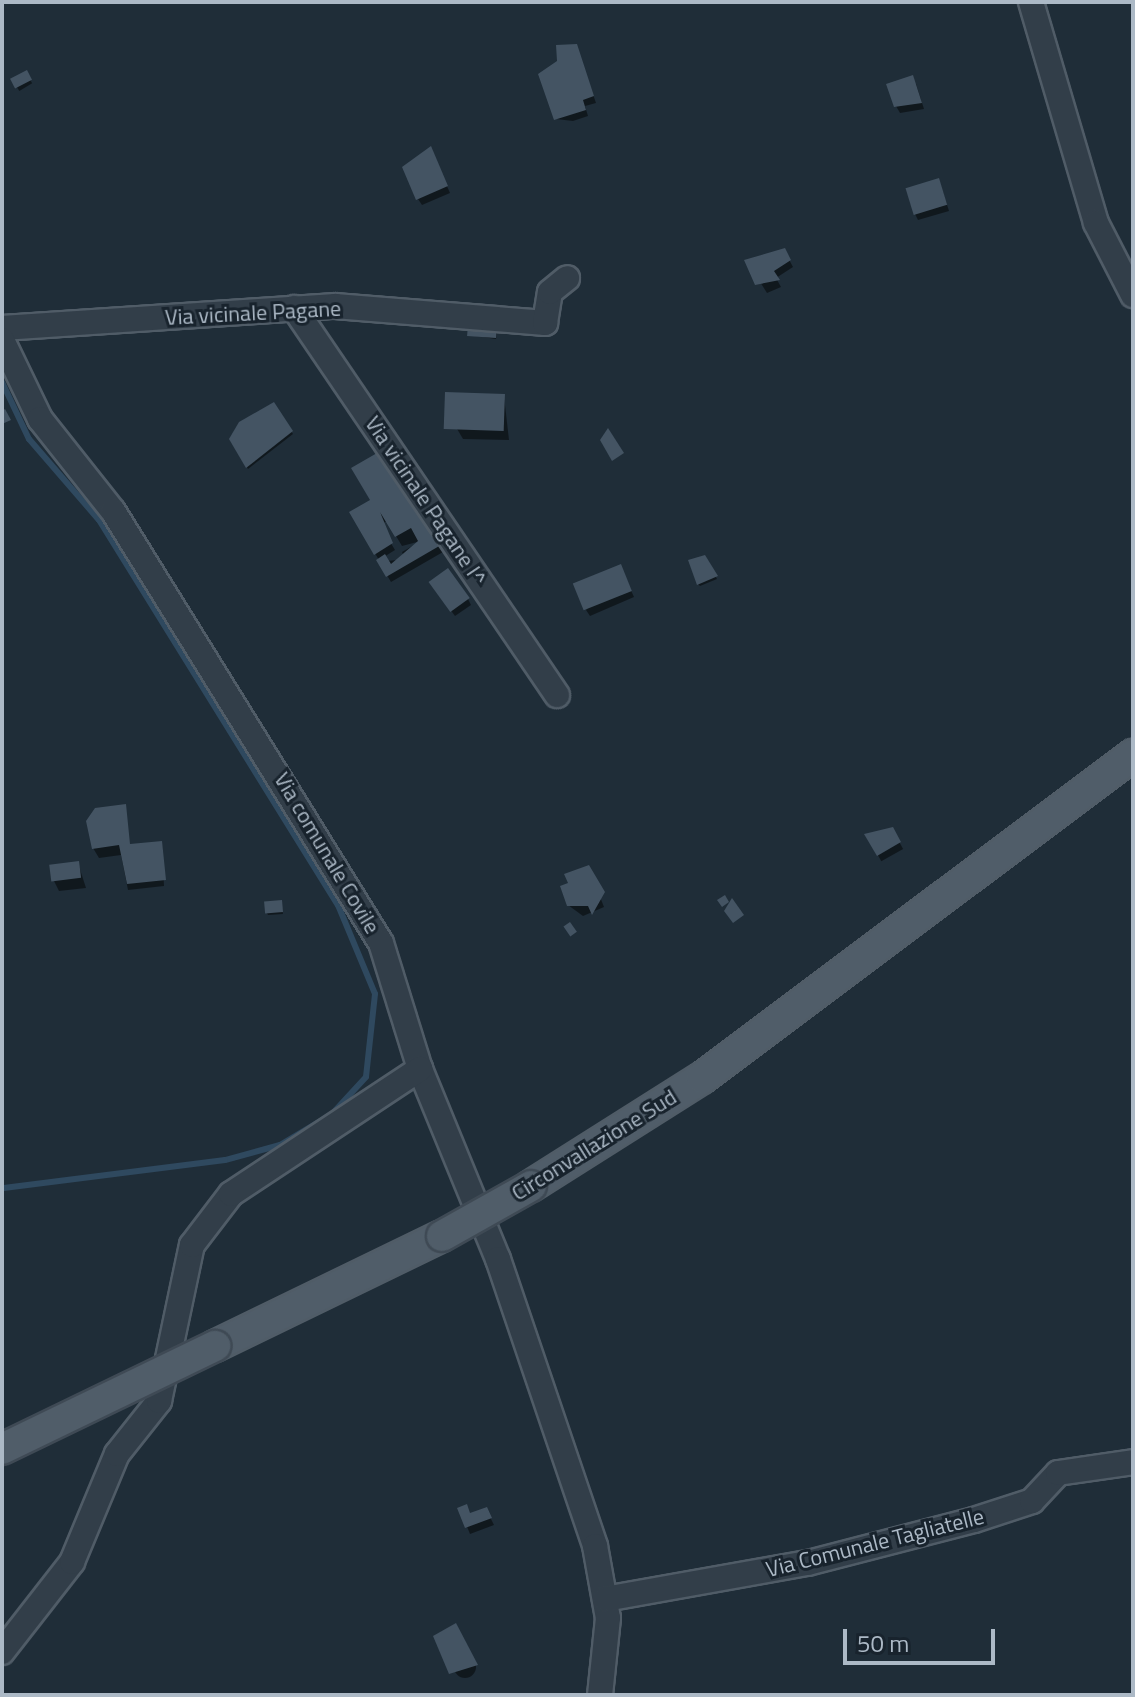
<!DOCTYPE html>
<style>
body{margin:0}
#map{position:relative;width:1135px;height:1697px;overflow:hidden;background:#1f2d38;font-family:"Titillium Web",sans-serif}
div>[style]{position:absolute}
.shadow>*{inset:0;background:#0007;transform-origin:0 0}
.round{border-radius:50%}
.stream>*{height:6px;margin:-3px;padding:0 3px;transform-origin:3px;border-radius:3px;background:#2f495f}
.building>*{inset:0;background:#445463;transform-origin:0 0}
.roads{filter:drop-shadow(2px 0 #505c67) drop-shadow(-2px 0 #505c67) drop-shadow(0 2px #505c67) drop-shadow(0 -2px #505c67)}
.minor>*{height:24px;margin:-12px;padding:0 12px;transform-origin:12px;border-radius:12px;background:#323e49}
.major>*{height:30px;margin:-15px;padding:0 15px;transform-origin:15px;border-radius:15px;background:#505d69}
.bridges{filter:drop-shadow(2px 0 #3f4a55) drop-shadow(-2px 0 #3f4a55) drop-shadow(0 2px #3f4a55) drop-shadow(0 -2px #3f4a55)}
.major-bridge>*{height:30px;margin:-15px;padding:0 15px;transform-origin:15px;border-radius:15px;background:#505d69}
span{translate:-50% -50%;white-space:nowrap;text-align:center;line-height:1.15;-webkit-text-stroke:6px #18232d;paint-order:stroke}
.street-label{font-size:22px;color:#acb9c6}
.frame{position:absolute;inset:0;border:4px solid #acb9c6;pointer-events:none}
.scale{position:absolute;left:843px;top:1629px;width:152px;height:36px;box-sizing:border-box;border:4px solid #acb9c6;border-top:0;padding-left:10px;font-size:24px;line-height:28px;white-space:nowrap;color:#acb9c6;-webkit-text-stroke:6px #18232d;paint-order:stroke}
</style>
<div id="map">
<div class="shadow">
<i style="clip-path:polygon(558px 47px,584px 68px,596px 103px,585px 106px,588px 116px,573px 121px,556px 119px)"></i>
<i style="left:26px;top:73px;width:12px;height:15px;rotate:59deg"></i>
<i style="clip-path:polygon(916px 84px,924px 109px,900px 113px,896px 106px)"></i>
<i style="clip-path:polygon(433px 154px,450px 193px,422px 205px,418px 199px)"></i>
<i style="clip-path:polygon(941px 186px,949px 211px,918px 220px,915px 214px)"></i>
<i style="clip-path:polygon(784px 250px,793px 267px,776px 278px,781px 287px,767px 293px,747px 261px)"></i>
<i style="clip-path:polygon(497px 329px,496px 339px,469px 335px)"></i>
<i style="clip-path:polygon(504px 396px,509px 440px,463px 439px,446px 410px,450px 397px)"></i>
<i style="clip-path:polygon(273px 405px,293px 434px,248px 469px,235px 446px)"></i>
<i style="clip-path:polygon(evenodd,383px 452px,443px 552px,391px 582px,379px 562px,405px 559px,402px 552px,421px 541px,402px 546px,387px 521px,380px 525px,395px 550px,379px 560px,351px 513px,372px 501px,383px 452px,389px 509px,374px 518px,374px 513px,389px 509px)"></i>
<i style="clip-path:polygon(705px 557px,717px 579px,700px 586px,698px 584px)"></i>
<i style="clip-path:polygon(623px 573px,634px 597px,590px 616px,586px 610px)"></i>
<i style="clip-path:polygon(435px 589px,468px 599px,471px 605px,455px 616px)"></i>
<i style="clip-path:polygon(121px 810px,130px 846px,162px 845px,164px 886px,128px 890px,121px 855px,99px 858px,93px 848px)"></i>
<i style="left:892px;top:829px;width:23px;height:25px;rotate:61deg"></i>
<i style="clip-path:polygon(78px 863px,86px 888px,59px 891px,54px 881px)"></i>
<i style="clip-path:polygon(591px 874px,604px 907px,583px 916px,568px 905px)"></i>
<i style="clip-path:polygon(281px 902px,283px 914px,268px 915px,267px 913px)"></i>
<i style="clip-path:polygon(460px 1509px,471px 1515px,486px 1509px,494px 1525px,470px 1534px)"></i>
<i class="round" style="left:454px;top:1656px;width:22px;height:22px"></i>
</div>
<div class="stream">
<i style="left:2px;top:382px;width:63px;rotate:64.7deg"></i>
<i style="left:29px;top:439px;width:107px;rotate:49.2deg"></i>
<i style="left:99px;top:520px;width:453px;rotate:58.2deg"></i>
<i style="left:338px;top:905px;width:96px;rotate:67.4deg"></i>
<i style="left:375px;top:994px;width:83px;rotate:96.2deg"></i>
<i style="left:366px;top:1077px;width:50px;rotate:132.6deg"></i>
<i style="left:332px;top:1114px;width:61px;rotate:149.2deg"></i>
<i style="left:280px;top:1145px;width:57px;rotate:164.7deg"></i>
<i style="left:225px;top:1160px;width:225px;rotate:172.8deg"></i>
</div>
<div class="building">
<i style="clip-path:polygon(577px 44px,594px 96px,583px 100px,586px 110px,554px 120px,538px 74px,557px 61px,556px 45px)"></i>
<i style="left:27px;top:70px;width:11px;height:19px;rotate:63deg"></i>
<i style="clip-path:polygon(913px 75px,922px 103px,894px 107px,886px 84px)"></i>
<i style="clip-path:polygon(431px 146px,448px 186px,416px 200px,402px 167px)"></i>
<i style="left:939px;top:178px;width:28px;height:35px;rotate:73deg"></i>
<i style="clip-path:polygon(785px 248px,791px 260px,774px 271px,780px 280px,755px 285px,744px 260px)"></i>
<i style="left:468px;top:323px;width:29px;height:13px;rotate:4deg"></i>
<i style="left:445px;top:392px;width:60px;height:37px;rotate:2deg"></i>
<i style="clip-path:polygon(274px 402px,293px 431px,246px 468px,229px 439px,239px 422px)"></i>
<i style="clip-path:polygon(5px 409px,11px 420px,2px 424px,2px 411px)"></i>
<i style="clip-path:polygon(608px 428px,624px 453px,612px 461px,600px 440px)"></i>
<i style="clip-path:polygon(384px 449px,441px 545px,386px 577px,376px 560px,385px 554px,391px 564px,418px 541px,411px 528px,395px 537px,380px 512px,393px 543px,374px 555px,349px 512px,370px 500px,351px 468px)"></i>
<i style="clip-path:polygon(705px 555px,718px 576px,697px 585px,688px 560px)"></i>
<i style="left:621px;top:564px;width:29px;height:52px;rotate:68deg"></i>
<i style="left:448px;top:568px;width:37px;height:24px;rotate:54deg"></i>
<i style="clip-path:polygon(126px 804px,130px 844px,162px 841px,166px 880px,127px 884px,119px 845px,92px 849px,86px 821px,95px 808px)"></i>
<i style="clip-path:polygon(893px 827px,901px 842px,877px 856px,864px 834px)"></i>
<i style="left:79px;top:861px;width:17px;height:30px;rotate:83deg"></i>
<i style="clip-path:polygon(589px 865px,605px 892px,592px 915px,588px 906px,567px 906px,560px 886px,568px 883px,564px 874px)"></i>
<i style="clip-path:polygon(725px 895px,729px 902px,722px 907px,717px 900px)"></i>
<i style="clip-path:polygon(732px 898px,744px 915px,733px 923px,724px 911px)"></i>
<i style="left:282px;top:900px;width:12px;height:18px;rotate:85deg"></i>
<i style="left:570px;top:922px;width:12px;height:8px;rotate:55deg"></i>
<i style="clip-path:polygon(467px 1504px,470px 1513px,487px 1507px,492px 1518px,465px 1528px,457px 1508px)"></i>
<i style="clip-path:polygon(456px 1623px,478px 1665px,449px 1674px,433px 1636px)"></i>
</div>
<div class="roads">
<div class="minor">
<i style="left:1031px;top:2px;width:230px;rotate:73.6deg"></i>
<i style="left:1096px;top:223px;width:81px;rotate:62.8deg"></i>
<i style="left:294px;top:308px;width:468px;rotate:55.8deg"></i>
<i style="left:2px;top:328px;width:334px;rotate:-3.8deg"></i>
<i style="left:335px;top:306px;width:211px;rotate:4.6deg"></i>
<i style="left:545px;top:323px;width:31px;rotate:-81deg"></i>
<i style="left:550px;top:292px;width:22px;rotate:-39deg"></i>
<i style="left:2px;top:340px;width:88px;rotate:64.3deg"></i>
<i style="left:40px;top:419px;width:117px;rotate:51.6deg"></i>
<i style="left:113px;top:511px;width:508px;rotate:58.19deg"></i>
<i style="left:381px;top:943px;width:132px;rotate:72.8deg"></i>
<i style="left:420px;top:1069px;width:205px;rotate:67.7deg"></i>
<i style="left:498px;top:1259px;width:303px;rotate:71.3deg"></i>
<i style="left:595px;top:1546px;width:73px;rotate:79.8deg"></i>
<i style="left:608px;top:1618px;width:77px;rotate:95.9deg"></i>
<i style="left:605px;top:1599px;width:206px;rotate:-10.1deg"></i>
<i style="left:808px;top:1563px;width:171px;rotate:-14.5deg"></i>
<i style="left:974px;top:1520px;width:61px;rotate:-18.1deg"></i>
<i style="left:1032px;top:1501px;width:38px;rotate:-47deg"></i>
<i style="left:1058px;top:1473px;width:76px;rotate:-8.3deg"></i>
<i style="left:2px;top:1652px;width:114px;rotate:-52.1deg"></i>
<i style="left:72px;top:1562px;width:117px;rotate:-67.4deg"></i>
<i style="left:117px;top:1454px;width:68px;rotate:-51.6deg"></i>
<i style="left:159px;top:1401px;width:159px;rotate:-78.1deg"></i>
<i style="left:192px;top:1245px;width:64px;rotate:-52.6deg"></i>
<i style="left:231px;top:1194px;width:227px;rotate:-33.5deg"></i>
</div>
<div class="major">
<i style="left:531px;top:1186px;width:202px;rotate:-32.3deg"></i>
<i style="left:702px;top:1078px;width:539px;rotate:-36.85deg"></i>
<i style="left:215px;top:1346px;width:252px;rotate:-25.9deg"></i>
</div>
</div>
<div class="bridges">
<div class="major-bridge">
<i style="left:442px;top:1236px;width:102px;rotate:-29.3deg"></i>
<i style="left:2px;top:1449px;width:237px;rotate:-25.8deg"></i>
</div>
</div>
<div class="street-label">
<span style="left:253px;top:313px;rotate:-3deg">Via vicinale Pagane</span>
<span style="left:426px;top:501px;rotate:56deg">Via vicinale Pagane I^</span>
<span style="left:327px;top:853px;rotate:59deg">Via comunale Covile</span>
<span style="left:594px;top:1145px;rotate:-32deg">Circonvallazione Sud</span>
<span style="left:875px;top:1543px;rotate:-14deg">Via Comunale Tagliatelle</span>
</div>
<div class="frame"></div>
<div class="scale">50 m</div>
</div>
